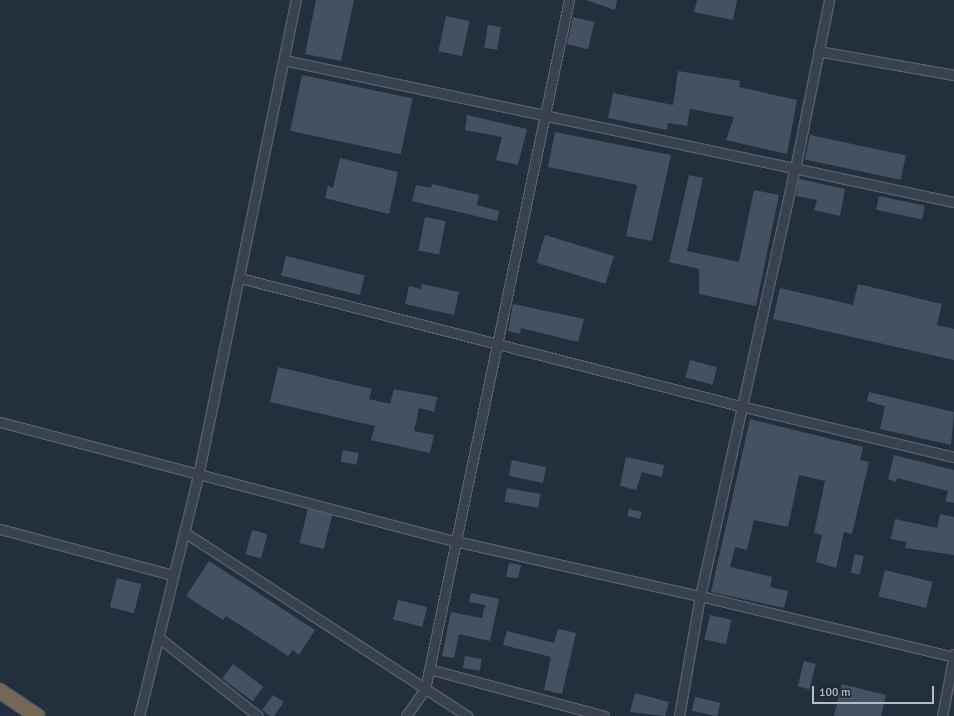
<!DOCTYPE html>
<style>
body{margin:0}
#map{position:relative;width:954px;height:716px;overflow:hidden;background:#242f3e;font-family:Signika,sans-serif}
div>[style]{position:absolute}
.building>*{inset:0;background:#455162;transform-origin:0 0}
.roads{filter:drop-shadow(1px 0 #565f6c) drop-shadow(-1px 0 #565f6c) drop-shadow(0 1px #565f6c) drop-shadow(0 -1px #565f6c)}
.minor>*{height:9px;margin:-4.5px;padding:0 4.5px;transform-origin:4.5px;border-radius:4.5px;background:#38414e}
.highway>*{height:14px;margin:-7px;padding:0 7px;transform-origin:7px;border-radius:7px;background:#746855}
span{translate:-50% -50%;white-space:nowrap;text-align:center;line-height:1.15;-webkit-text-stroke:3px #1d2633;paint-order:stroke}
.scale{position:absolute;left:812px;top:686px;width:122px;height:18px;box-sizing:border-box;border:2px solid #b4bcc9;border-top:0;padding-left:5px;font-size:12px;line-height:14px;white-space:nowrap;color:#b4bcc9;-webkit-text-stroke:3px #1d2633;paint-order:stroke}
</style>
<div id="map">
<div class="building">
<i style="clip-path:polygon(316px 0,354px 0,341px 61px,305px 54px)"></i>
<i style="clip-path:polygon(586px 0,617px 0,615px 10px)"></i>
<i style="clip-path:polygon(697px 0,737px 0,733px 20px,694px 12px)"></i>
<i style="left:446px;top:16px;width:24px;height:36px;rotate:12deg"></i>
<i style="left:573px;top:17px;width:22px;height:28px;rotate:13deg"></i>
<i style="left:488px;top:25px;width:13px;height:23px;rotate:9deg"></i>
<i style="clip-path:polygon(678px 71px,740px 81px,739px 87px,797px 100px,787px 154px,726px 140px,734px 117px,690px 109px,687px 126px,668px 123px,667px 130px,608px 118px,613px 93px,673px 105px)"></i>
<i style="left:302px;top:75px;width:113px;height:57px;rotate:12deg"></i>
<i style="clip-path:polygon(467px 115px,527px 129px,518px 165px,496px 160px,502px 137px,465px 130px)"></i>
<i style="clip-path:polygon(555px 132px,671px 155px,652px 241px,626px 236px,637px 185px,548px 167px)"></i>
<i style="left:810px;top:135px;width:98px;height:25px;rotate:12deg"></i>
<i style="clip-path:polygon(340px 158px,398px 172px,389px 214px,325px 198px,328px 186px,333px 188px)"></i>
<i style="clip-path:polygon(689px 175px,703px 178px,687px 251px,739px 262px,754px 190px,779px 195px,756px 306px,699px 294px,699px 269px,669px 262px)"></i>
<i style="clip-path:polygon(799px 179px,845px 189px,840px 216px,814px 210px,817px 200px,796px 196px)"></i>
<i style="clip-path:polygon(432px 184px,479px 195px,477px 205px,499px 211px,497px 221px,412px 201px,416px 185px,431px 188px)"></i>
<i style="left:879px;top:196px;width:47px;height:14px;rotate:12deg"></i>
<i style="left:425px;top:217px;width:21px;height:34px;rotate:11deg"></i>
<i style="left:545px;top:235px;width:72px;height:29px;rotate:17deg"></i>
<i style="left:286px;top:256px;width:81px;height:20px;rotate:14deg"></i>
<i style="clip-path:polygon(422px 284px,459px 292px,454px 315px,405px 304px,409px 286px,421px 289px)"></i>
<i style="clip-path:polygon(858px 284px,942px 304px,937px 325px,954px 329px,954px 360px,773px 319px,780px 288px,853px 305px)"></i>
<i style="clip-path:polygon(513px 304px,584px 319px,578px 342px,521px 328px,520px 334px,508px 331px)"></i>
<i style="left:690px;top:360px;width:28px;height:18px;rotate:15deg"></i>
<i style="clip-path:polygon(278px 367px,372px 389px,369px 399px,390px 404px,394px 389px,437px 397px,434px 412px,419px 408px,414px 431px,434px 435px,430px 453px,371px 440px,375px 426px,270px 402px)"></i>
<i style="clip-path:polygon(869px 392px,954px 412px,951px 445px,880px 429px,885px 406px,867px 401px)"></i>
<i style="clip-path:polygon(750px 419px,863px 447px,860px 460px,869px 462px,852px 534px,844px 532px,836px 568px,816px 562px,822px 535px,814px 533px,825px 481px,799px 475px,788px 527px,754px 520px,747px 550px,735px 547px,730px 567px,772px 577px,770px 587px,788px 591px,784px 608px,711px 592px)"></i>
<i style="left:343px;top:450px;width:16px;height:12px;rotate:11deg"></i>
<i style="clip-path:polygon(894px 455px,954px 470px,954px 503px,945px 501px,948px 491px,897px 478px,896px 482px,888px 479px)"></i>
<i style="clip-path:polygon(626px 457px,664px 465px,662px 477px,642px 472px,636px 490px,620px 486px)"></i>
<i style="left:512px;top:460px;width:35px;height:16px;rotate:12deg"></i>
<i style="left:507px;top:488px;width:34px;height:14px;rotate:10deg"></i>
<i style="left:308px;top:509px;width:25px;height:35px;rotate:14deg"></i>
<i style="left:629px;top:509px;width:13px;height:7px;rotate:13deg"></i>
<i style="clip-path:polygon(940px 514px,954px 517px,954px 555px,905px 548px,907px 542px,891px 539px,895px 519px,937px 528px)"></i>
<i style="left:252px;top:530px;width:16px;height:25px;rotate:15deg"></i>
<i style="left:855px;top:554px;width:9px;height:19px;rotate:13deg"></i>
<i style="clip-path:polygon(209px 561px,315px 630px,299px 655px,293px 650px,288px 656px,226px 616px,223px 620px,186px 596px)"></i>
<i style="clip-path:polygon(509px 563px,521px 565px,518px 578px,506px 577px)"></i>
<i style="left:885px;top:570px;width:49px;height:27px;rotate:14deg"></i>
<i style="left:117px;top:578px;width:25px;height:30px;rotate:14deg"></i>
<i style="clip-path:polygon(471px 593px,499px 599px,490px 641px,459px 634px,454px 658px,442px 656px,451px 612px,482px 618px,485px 605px,469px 602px)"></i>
<i style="left:398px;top:600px;width:30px;height:20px;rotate:14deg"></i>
<i style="left:710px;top:615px;width:22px;height:25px;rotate:13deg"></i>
<i style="clip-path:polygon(558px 629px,576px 633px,562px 694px,544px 690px,551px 657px,503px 645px,507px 631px,554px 643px)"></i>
<i style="left:465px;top:656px;width:17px;height:12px;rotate:10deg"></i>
<i style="left:804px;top:661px;width:12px;height:26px;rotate:14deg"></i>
<i style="left:233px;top:664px;width:38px;height:18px;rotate:37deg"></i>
<i style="clip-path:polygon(842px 684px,886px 695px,881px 716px,834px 716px)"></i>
<i style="clip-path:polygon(635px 693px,669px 702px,665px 716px,630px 712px)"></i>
<i style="clip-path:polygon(273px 695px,284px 702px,274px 716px,270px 716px,262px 710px)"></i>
<i style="left:695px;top:697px;width:26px;height:14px;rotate:13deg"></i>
</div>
<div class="roads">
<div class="minor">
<i style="left:818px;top:51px;width:138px;rotate:10deg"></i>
<i style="left:284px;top:60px;width:685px;rotate:11.97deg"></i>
<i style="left:240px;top:278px;width:516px;rotate:14.36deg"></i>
<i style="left:740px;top:406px;width:220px;rotate:13.4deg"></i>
<i style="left:0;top:422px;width:470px;rotate:14.7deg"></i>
<i style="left:455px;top:541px;width:251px;rotate:12.7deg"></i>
<i style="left:700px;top:596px;width:437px;rotate:-77.5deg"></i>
<i style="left:795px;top:169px;width:172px;rotate:-78.6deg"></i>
<i style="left:0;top:529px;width:179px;rotate:14.9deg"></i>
<i style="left:184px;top:532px;width:338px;rotate:33deg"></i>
<i style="left:158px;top:637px;width:127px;rotate:38.3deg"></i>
<i style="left:429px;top:669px;width:181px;rotate:15deg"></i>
<i style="left:139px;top:716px;width:247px;rotate:-76.2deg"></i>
<i style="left:198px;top:476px;width:486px;rotate:-78.4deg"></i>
<i style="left:406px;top:716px;width:33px;rotate:-55deg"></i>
<i style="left:425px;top:689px;width:704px;rotate:-78.2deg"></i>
<i style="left:679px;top:716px;width:122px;rotate:-80.1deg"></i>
<i style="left:700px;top:596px;width:261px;rotate:13.5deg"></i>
<i style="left:942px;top:716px;width:63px;rotate:-79deg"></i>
</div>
<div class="highway">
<i style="left:0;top:691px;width:45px;rotate:34deg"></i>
</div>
</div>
<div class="scale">100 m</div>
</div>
